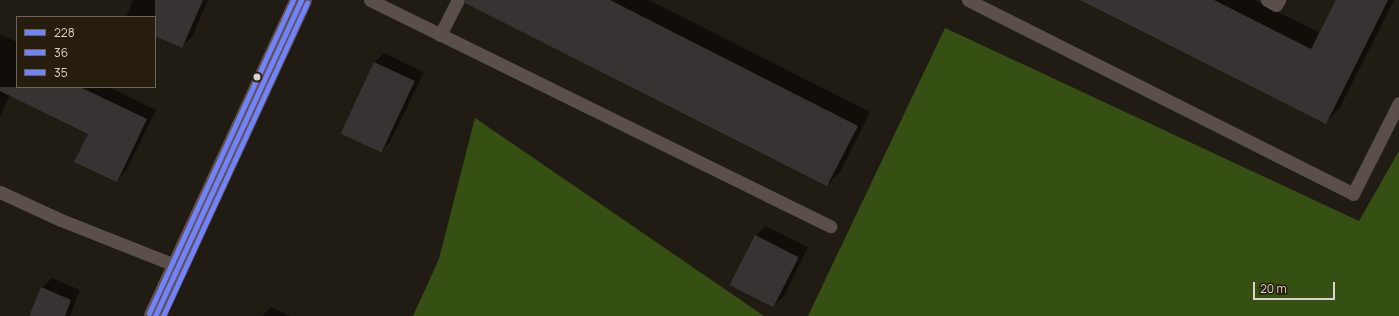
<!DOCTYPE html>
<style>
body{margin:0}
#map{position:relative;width:1399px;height:316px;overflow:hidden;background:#201c14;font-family:Manrope,sans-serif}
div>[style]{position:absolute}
.forest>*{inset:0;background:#365013}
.shadow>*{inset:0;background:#0007}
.building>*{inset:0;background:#373333;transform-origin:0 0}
.service>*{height:13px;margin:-6.5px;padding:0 6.5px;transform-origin:6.5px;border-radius:6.5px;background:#5b4f4b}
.secondary>*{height:22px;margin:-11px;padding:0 11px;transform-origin:11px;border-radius:11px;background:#61514b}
.bus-1>*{height:5px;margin:-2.5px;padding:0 2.5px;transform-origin:2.5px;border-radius:2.5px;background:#7182ff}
.bus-2>*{height:5px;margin:-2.5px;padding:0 2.5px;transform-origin:2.5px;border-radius:2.5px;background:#7182ff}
.bus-3>*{height:5px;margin:-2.5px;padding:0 2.5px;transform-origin:2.5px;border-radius:2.5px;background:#7182ff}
.dots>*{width:11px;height:11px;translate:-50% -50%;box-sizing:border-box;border:2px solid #261d0e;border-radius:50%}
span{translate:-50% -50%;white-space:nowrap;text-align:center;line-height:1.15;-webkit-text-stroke:3px #261d0e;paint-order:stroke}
.legend{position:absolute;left:16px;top:16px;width:140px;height:72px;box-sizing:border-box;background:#261d0e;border:1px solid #6d6558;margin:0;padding:5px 7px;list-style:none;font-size:12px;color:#d8d2c8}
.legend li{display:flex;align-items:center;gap:8px;height:20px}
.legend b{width:20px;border:1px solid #6d6558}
.scale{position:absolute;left:1253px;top:282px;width:82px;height:18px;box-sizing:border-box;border:2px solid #d8d2c8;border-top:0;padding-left:5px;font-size:12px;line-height:14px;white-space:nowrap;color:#d8d2c8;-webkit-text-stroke:3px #261d0e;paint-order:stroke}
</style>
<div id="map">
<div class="forest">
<i style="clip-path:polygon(945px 28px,1359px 221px,1399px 151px,1399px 316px,808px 316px)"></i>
<i style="clip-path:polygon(475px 118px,764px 316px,413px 316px,439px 259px)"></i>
</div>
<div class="shadow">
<i style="clip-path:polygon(133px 0,208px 0,192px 37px,182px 46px,155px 35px,155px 17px,126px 17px)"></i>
<i style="clip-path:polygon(491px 0,649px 0,870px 112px,840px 172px,827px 185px)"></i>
<i style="clip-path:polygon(1082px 0,1254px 0,1320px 33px,1337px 0,1394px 0,1339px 109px,1326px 122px)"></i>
<i style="clip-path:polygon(0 34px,17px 42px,17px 87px,109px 87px,156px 110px,126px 171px,117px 181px,89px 134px,10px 95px,0 117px)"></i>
<i style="clip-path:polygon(384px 53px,424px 72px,390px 142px,381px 151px,375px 62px)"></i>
<i style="clip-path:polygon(766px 226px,808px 247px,784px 296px,774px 305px,732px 284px,756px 235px)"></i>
<i style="clip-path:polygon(52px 278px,80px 290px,70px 316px,30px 316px,42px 288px)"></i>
<i style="clip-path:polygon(271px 307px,290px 316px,262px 316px)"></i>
</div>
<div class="building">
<i style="clip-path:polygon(155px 0,203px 0,182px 48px,155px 36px)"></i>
<i style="clip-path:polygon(466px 0,610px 0,858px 126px,827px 186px,465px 3px)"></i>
<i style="clip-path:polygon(1080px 0,1214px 0,1311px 49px,1336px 0,1388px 0,1326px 124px)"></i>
<i style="left:374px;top:62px;width:45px;height:79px;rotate:25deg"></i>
<i style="clip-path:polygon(0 87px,80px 87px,147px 119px,117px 182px,74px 162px,88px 134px,0 91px)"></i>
<i style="left:755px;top:235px;width:49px;height:56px;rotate:27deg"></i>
<i style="clip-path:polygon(41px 287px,71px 300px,65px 316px,29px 316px)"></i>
</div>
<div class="service">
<i style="left:370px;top:0;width:513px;rotate:26.17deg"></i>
<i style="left:968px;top:0;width:431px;rotate:26.7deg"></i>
<i style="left:1353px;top:194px;width:102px;rotate:-63.2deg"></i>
<i style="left:1267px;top:0;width:10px;rotate:29deg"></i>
<i style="left:1276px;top:5px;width:6px;rotate:-59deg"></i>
<i style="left:440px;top:35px;width:39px;rotate:-63deg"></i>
<i style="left:0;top:192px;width:67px;rotate:24.7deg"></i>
<i style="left:61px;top:220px;width:125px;rotate:21.6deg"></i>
</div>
<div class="secondary">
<i style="left:155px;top:316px;width:348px;rotate:-65.2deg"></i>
</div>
<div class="bus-1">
<i style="left:155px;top:316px;width:348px;rotate:-65.2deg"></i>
</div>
<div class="bus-2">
<i style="left:163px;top:316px;width:345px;rotate:-65.3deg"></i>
</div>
<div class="bus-3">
<i style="left:149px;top:313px;width:345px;rotate:-65.3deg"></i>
</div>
<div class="dots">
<i style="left:257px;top:77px;background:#d8d2c8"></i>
</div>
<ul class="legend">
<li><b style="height:5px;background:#7182ff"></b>228</li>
<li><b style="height:5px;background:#7182ff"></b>36</li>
<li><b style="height:5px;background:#7182ff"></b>35</li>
</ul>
<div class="scale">20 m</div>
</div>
